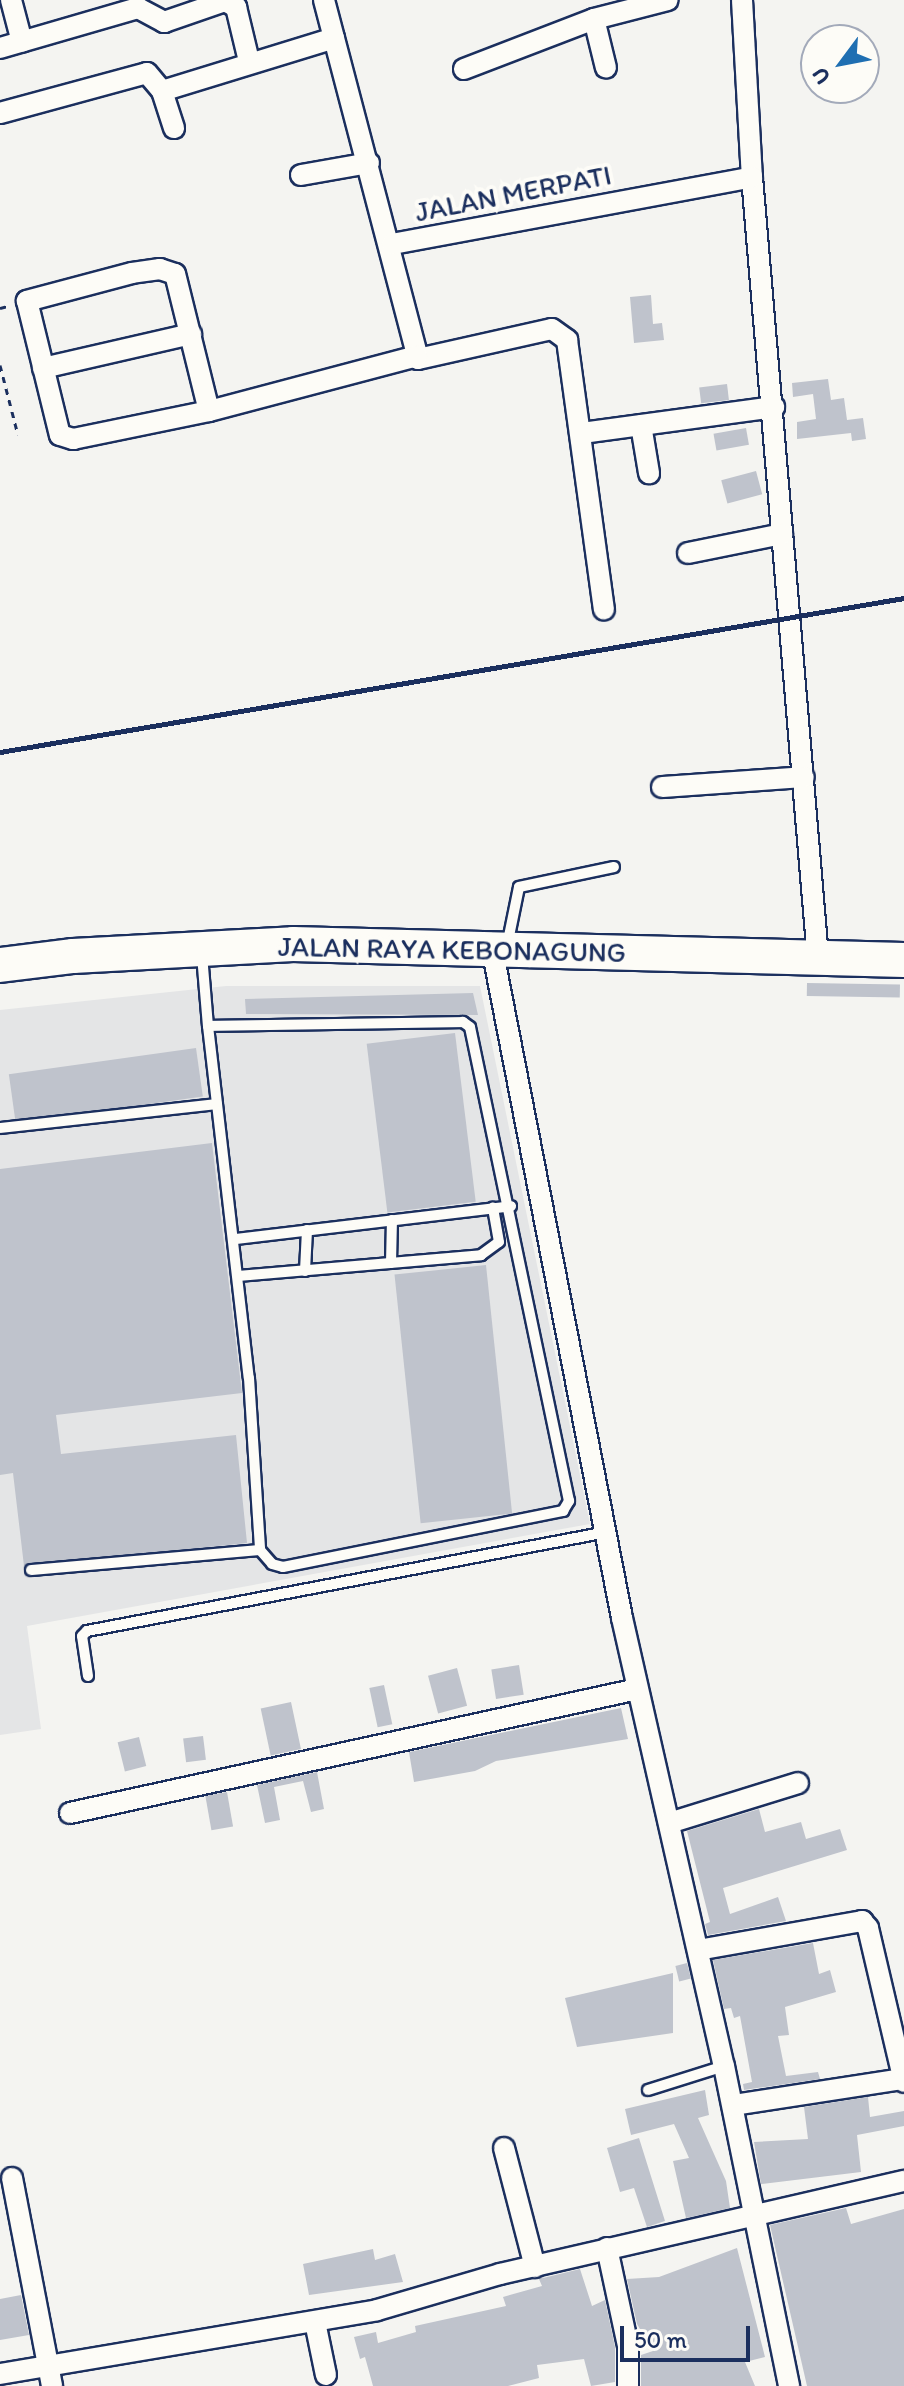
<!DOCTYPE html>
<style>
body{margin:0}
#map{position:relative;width:904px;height:2386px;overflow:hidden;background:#f4f4f1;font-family:Itim,sans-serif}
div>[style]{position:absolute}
.built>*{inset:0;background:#e4e5e6}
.building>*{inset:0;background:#bfc3cc;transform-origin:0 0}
.path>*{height:3px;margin-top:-1.5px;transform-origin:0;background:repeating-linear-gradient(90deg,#1b2f5e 0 6px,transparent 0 12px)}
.roads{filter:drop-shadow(2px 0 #1b2f5e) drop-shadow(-2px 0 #1b2f5e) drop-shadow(0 2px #1b2f5e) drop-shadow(0 -2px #1b2f5e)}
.service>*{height:10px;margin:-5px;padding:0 5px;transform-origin:5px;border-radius:5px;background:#fdfcf7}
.minor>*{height:20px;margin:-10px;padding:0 10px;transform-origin:10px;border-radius:10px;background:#fdfcf7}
.trunk>*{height:34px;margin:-17px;padding:0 17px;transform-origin:17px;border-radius:17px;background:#fdfcf7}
.rail>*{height:5px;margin:-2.5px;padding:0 2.5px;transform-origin:2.5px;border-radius:2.5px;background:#1b2f5e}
span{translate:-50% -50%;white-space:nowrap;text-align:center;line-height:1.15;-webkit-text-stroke:8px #fdfcf7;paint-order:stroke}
.street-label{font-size:28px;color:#1b2f5e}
.north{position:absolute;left:800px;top:24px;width:80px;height:80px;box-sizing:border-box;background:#fdfcf7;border:2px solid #a3aaba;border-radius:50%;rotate:238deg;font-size:22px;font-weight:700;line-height:32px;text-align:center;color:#1b2f5e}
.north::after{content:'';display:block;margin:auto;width:28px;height:36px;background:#1f6fb2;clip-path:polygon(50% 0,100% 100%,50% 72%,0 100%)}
.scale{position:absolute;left:620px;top:2326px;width:130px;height:36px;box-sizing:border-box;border:4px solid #1b2f5e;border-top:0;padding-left:10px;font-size:24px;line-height:28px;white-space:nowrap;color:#1b2f5e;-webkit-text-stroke:6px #fdfcf7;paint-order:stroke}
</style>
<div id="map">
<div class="built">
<i style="clip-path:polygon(226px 986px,480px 986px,590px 1524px,27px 1626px,41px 1729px,0 1735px,0 1010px)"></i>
</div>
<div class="building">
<i style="clip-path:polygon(651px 295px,653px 324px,662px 323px,664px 340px,634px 343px,630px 297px)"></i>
<i style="clip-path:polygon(828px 379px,831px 400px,844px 398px,847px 420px,863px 418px,866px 439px,852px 441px,851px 433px,797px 439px,797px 422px,816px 419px,813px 394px,793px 397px,792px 383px)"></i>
<i style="left:727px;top:384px;width:16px;height:28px;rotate:83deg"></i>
<i style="left:746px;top:428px;width:17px;height:33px;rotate:80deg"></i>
<i style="left:756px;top:471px;width:24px;height:36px;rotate:75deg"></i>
<i style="left:807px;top:983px;width:93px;height:13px;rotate:1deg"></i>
<i style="clip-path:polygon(473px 993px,478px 1015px,246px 1014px,245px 999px)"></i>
<i style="left:455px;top:1033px;width:170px;height:89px;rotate:83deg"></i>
<i style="left:196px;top:1048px;width:49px;height:189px;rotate:82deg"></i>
<i style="clip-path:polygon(212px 1143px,242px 1393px,56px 1415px,61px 1454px,236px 1435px,247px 1543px,24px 1566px,13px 1473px,0 1475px,0 1169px)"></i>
<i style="left:486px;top:1265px;width:250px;height:92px;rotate:84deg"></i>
<i style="left:519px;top:1665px;width:30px;height:28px;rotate:81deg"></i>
<i style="left:457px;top:1668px;width:39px;height:30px;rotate:75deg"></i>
<i style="left:384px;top:1685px;width:40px;height:15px;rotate:78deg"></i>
<i style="left:291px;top:1702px;width:48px;height:31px;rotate:78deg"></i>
<i style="clip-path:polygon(621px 1708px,628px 1739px,496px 1761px,475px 1771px,414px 1782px,409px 1752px)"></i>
<i style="left:203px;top:1736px;width:24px;height:20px;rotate:83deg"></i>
<i style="left:139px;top:1737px;width:30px;height:22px;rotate:76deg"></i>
<i style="clip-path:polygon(317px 1772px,324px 1809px,311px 1812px,303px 1781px,274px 1787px,280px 1820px,265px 1823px,257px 1785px)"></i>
<i style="left:227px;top:1792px;width:35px;height:22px;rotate:80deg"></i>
<i style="clip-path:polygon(759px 1809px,765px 1832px,801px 1822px,806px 1839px,840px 1829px,847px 1850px,723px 1888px,730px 1914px,778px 1897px,786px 1921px,708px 1935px,705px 1924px,710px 1922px,687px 1831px)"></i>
<i style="clip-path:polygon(813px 1943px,819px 1974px,830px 1970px,836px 1992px,785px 2007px,789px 2035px,778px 2036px,786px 2076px,818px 2072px,820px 2079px,744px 2090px,743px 2084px,752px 2082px,740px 2016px,734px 2018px,731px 2008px,724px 2009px,713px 1960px)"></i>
<i style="left:687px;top:1963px;width:16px;height:12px;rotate:76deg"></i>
<i style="clip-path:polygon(673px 1973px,673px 2033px,577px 2047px,565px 1998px)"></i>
<i style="clip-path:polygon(705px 2090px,709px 2115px,698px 2118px,726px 2181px,730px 2208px,686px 2218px,673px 2161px,689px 2158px,674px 2124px,631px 2135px,625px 2109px)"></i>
<i style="clip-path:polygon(868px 2097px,870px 2117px,904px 2111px,904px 2126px,857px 2135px,861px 2172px,761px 2184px,754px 2142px,808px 2139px,804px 2107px)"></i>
<i style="clip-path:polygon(639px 2138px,665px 2221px,647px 2227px,634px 2188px,620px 2192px,607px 2148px)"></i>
<i style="clip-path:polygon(846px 2208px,851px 2224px,904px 2209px,904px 2386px,807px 2386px,770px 2225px)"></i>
<i style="clip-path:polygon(737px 2248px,765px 2357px,745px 2362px,755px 2386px,641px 2386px,641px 2355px,653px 2351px,637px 2324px,627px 2279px,659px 2277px)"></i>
<i style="clip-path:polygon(373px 2249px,375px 2260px,395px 2254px,403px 2282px,309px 2295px,303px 2264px)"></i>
<i style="clip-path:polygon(580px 2269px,592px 2306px,605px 2300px,615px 2347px,615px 2382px,591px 2386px,584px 2359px,537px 2365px,539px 2378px,508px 2386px,373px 2386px,365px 2357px,360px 2359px,354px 2337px,376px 2332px,378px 2343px,416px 2332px,415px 2326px,506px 2306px,503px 2297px,542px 2286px,539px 2279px)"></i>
<i style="clip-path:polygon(21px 2295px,29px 2335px,0 2340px,0 2299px)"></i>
</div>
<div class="path">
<i style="left:0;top:308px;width:8px;rotate:-14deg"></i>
<i style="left:0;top:365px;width:72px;rotate:75.6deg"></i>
</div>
<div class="roads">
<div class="service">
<i style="left:507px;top:946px;width:60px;rotate:-78.5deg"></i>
<i style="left:519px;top:887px;width:97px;rotate:-11.9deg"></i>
<i style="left:202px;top:955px;width:71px;rotate:85.2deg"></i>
<i style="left:208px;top:1026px;width:354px;rotate:83.4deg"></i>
<i style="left:249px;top:1378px;width:172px;rotate:86.3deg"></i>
<i style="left:260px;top:1550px;width:18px;rotate:49deg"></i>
<i style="left:272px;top:1564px;width:11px;rotate:15deg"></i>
<i style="left:283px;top:1567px;width:286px;rotate:-11.3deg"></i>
<i style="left:563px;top:1511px;width:12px;rotate:-59deg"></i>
<i style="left:569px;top:1501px;width:484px;rotate:-101.8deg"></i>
<i style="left:470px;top:1027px;width:9px;rotate:-144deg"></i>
<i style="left:463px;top:1022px;width:255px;rotate:179.1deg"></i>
<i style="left:0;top:1128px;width:218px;rotate:-6.3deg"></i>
<i style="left:236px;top:1239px;width:277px;rotate:-6.8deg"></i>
<i style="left:391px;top:1263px;width:43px;rotate:-88.7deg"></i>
<i style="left:305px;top:1271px;width:41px;rotate:-87.2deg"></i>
<i style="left:238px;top:1276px;width:244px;rotate:-4.9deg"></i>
<i style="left:481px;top:1255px;width:22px;rotate:-36deg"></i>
<i style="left:499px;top:1242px;width:35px;rotate:-100deg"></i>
<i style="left:31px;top:1570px;width:230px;rotate:-5deg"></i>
<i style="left:88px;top:1676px;width:40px;rotate:-98.5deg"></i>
<i style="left:82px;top:1636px;width:7px;rotate:-45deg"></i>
<i style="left:87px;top:1631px;width:529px;rotate:-10.78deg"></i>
<i style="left:648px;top:2090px;width:80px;rotate:-17.5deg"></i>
</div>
<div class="minor">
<i style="left:11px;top:0;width:43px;rotate:75.3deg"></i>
<i style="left:324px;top:0;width:371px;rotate:75.3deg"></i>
<i style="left:418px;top:359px;width:137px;rotate:-12.6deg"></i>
<i style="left:552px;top:329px;width:19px;rotate:36deg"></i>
<i style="left:567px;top:340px;width:272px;rotate:82.2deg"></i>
<i style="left:742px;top:0;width:177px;rotate:86.8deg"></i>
<i style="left:752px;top:177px;width:784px;rotate:85.17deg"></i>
<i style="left:594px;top:19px;width:50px;rotate:76.2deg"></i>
<i style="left:0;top:48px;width:144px;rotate:-16.2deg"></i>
<i style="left:138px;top:8px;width:30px;rotate:28deg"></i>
<i style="left:164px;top:22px;width:65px;rotate:-19deg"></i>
<i style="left:225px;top:1px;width:13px;rotate:29deg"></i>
<i style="left:236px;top:7px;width:56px;rotate:76.5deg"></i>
<i style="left:464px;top:69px;width:139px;rotate:-21deg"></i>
<i style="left:594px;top:19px;width:76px;rotate:-14.4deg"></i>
<i style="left:162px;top:91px;width:180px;rotate:-17.1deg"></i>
<i style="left:0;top:113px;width:152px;rotate:-15.2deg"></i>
<i style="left:147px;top:73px;width:23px;rotate:50deg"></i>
<i style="left:162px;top:91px;width:39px;rotate:72deg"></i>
<i style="left:301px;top:175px;width:69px;rotate:-10deg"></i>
<i style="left:392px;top:244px;width:366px;rotate:-10.5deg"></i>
<i style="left:43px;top:368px;width:152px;rotate:-12.9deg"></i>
<i style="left:209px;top:411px;width:141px;rotate:-103.9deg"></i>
<i style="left:175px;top:274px;width:16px;rotate:-162deg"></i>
<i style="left:160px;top:269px;width:28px;rotate:172deg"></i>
<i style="left:132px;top:273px;width:109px;rotate:165.1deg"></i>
<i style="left:27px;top:301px;width:138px;rotate:76.2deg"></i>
<i style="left:60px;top:435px;width:14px;rotate:17deg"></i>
<i style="left:73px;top:439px;width:139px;rotate:-11.6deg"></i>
<i style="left:209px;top:411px;width:215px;rotate:-14.8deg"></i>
<i style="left:641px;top:425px;width:49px;rotate:80.5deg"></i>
<i style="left:582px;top:433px;width:194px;rotate:-7.7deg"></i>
<i style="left:688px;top:553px;width:96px;rotate:-11.4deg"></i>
<i style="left:662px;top:787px;width:142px;rotate:-4deg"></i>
<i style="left:492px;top:948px;width:682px;rotate:79.02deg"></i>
<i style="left:622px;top:1618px;width:459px;rotate:77.2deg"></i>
<i style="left:724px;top:2066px;width:327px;rotate:78.5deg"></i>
<i style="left:70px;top:1813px;width:581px;rotate:-12.32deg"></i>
<i style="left:669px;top:1823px;width:135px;rotate:-17.2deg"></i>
<i style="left:698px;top:1950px;width:167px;rotate:-10deg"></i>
<i style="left:862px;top:1921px;width:9px;rotate:49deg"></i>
<i style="left:868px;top:1928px;width:158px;rotate:76.8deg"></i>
<i style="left:733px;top:2105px;width:172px;rotate:-8.7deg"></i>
<i style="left:504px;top:2148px;width:123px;rotate:75.4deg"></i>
<i style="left:12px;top:2178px;width:212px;rotate:79.1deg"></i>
<i style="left:607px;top:2248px;width:100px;rotate:77.9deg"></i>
<i style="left:628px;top:2346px;width:40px;rotate:90deg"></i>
<i style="left:315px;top:2322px;width:54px;rotate:78.3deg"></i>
<i style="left:0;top:2374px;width:382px;rotate:-9.6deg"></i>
<i style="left:377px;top:2310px;width:128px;rotate:-16.3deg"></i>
<i style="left:500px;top:2274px;width:415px;rotate:-13deg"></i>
</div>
<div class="trunk">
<i style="left:0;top:965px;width:74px;rotate:-7deg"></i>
<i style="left:73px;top:956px;width:220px;rotate:-3.1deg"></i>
<i style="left:293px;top:944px;width:611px;rotate:1.5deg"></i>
</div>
</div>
<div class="rail">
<i style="left:0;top:752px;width:917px;rotate:-9.67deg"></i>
</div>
<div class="street-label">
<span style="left:513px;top:193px;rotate:-11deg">JALAN MERPATI</span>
<span style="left:452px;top:949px;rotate:1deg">JALAN RAYA KEBONAGUNG</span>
</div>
<div class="north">U</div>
<div class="scale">50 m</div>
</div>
